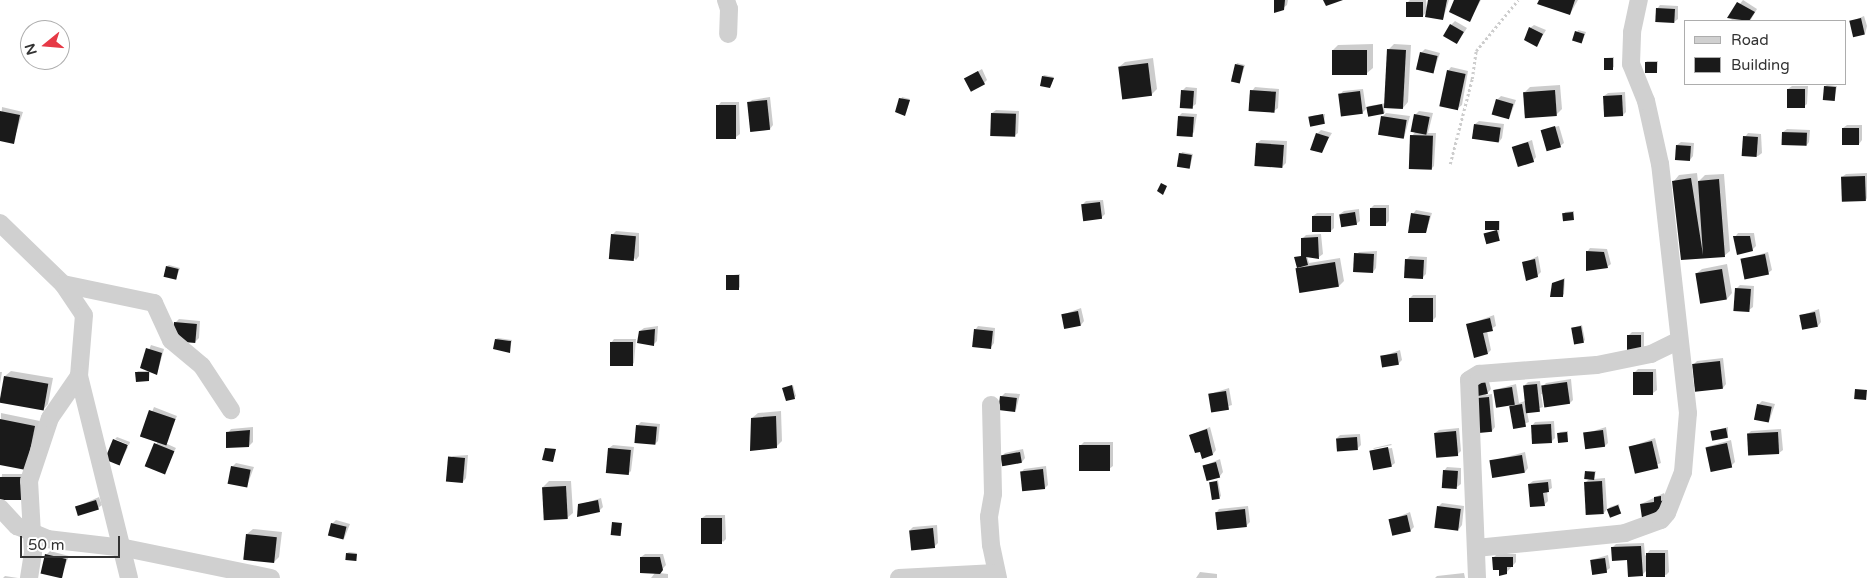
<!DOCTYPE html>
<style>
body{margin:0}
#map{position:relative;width:1867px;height:578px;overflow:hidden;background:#fff;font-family:"Varela Round",sans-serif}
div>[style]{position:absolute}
.shadow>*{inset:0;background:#0003}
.building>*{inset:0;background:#1a1a1a;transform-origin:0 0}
.path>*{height:2.5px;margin-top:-1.25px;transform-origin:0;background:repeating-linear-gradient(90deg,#cdcdcd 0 2.5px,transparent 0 5px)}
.minor>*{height:18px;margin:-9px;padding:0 9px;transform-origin:9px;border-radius:9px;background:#d0d0d0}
span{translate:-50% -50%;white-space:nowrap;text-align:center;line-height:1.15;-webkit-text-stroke:5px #fff;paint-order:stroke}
.legend{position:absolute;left:1684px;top:20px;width:162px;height:65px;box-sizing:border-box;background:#fff;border:1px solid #adadad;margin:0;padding:6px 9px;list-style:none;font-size:15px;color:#333}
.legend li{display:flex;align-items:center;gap:10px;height:25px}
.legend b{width:25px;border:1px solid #adadad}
.north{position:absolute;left:20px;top:20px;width:50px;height:50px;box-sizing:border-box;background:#fff;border:1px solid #adadad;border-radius:50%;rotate:253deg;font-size:14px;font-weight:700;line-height:20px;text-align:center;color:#333}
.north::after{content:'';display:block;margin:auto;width:18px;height:22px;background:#e63946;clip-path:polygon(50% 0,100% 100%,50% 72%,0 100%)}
.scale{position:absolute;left:20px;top:536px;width:100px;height:22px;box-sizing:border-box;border:2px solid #333;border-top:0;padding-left:6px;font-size:15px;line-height:18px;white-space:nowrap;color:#333;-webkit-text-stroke:4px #fff;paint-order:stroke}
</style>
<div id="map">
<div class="shadow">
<i style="clip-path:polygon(1275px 0,1288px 0,1287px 5px,1283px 8px)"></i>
<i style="clip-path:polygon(1410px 0,1426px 0,1427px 11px,1423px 16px,1407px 3px)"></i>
<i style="clip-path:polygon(1430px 0,1449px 0,1443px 19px)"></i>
<i style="clip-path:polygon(1456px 0,1481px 0,1470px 20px)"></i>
<i style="clip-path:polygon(1540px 0,1578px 0,1570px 14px)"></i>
<i style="clip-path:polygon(1743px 0,1757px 9px,1750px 21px,1734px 21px,1729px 18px)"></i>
<i style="clip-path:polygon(1660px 5px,1678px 6px,1678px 19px,1674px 22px,1657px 9px)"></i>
<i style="clip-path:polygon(1864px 16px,1867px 26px,1865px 34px,1850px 22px)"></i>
<i style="clip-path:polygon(1455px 21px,1467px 28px,1457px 43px,1451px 25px)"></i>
<i style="clip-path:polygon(1534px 25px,1546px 30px,1537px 45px,1530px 28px)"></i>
<i style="clip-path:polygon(1578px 30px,1586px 32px,1582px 42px,1574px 40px)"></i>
<i style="clip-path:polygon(1373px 44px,1373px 68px,1367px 73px,1333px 50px,1338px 45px)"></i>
<i style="clip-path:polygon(1394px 44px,1411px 45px,1408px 102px,1403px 108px,1384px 107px,1385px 113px,1369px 115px,1367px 108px,1362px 113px,1340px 95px,1343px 91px,1363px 89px,1366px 109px,1369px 106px,1386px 103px,1388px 50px)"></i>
<i style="clip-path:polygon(1425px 49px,1440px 53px,1433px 73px,1421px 53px)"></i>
<i style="clip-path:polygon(1614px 57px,1614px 67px,1612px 68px,1606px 58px)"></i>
<i style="clip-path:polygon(1153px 58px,1157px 89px,1151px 95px,1119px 67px,1125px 62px)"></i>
<i style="clip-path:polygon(1658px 61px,1657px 72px,1646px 62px,1647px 61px)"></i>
<i style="clip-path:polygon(1237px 63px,1245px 65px,1240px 82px,1236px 65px)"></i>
<i style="clip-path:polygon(1451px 67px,1468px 71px,1462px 105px,1458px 108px,1448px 71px)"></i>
<i style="clip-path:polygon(982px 69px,987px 80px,984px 83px,966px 78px)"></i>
<i style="clip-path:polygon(1044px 75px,1054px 77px,1051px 85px,1043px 76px)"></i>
<i style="clip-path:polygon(1560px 85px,1562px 109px,1556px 115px,1524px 93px,1530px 87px)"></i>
<i style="clip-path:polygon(1827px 85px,1837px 86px,1834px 100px,1825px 86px)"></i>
<i style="clip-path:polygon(1792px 86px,1808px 86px,1807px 104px,1803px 107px,1788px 89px)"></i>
<i style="clip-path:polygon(1186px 87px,1197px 88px,1196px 104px,1192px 107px,1182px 91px)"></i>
<i style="clip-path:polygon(1255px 87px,1279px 89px,1278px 108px,1274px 111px,1252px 91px)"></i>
<i style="clip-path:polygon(1625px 92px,1626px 112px,1623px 115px,1604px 96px,1608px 93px)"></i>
<i style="clip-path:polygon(1501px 96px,1516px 100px,1509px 119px,1497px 100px)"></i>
<i style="clip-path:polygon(770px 97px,773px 125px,770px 129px,748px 104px,752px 100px)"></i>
<i style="clip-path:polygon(902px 97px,910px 99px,906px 113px,896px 112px)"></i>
<i style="clip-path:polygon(721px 102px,739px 102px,740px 134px,736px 137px,718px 106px)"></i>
<i style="clip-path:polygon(2px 107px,23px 112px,13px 142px,0 139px)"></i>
<i style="clip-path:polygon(996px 110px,1019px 111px,1018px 133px,1014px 136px,992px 113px)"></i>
<i style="clip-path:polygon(1419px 111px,1433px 113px,1428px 133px,1436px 133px,1434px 166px,1431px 169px,1412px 136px,1416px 131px,1415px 115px)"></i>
<i style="clip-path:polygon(1182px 113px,1197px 114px,1194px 132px,1191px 136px,1179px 116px)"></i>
<i style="clip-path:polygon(1386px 113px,1410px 116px,1404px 138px,1382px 117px)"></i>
<i style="clip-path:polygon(1325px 114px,1324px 123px,1310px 117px,1311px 116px)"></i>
<i style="clip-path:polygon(1479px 121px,1504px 124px,1502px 138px,1499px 142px,1475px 124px)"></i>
<i style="clip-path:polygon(1847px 125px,1862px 125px,1862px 140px,1859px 144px,1843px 128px)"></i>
<i style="clip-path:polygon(1559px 126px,1564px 143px,1560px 146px,1542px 130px)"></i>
<i style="clip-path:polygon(1787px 129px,1810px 130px,1809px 142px,1806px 146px,1783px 132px)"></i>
<i style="clip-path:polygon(1321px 130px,1332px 133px,1321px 151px,1317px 134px)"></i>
<i style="clip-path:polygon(1748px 133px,1761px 134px,1762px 153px,1758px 156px,1744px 155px,1745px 137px)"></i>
<i style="clip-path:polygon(1261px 140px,1287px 141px,1286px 163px,1282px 167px,1257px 143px)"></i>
<i style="clip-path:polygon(1532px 140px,1536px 157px,1533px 161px,1513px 147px)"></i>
<i style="clip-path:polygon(1681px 142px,1694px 143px,1693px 156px,1690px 160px,1677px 145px)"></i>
<i style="clip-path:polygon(1182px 152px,1193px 154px,1190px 168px,1178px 166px)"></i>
<i style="clip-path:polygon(1697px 173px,1698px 182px,1705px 175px,1724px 174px,1730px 251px,1724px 256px,1683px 259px,1674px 181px,1679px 175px)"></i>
<i style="clip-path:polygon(1867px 173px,1867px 198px,1866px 200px,1842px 177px,1846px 174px)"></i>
<i style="clip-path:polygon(1103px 200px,1105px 214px,1101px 218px,1082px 205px,1086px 201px)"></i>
<i style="clip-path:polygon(1374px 205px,1389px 205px,1389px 221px,1385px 225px,1371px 208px)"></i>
<i style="clip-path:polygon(1359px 209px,1360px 221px,1356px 224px,1340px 214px,1344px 211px)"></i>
<i style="clip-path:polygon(1416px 210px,1432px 213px,1426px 232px,1413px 214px)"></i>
<i style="clip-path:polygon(1574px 211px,1574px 219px,1564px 214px,1565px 212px)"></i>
<i style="clip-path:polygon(1317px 213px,1334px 213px,1334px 228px,1330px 232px,1313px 216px)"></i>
<i style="clip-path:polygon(1488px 221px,1500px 221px,1499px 239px,1485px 234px,1497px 230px)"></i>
<i style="clip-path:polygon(616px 231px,639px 233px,639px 256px,636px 260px,612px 235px)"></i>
<i style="clip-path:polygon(1738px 233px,1754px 233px,1756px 246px,1752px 250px,1735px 237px)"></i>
<i style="clip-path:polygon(1321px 234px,1323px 254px,1319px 257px,1307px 256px,1309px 263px,1340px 258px,1344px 281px,1339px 286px,1297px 270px,1302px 265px,1296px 258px,1302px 256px,1302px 239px,1306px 235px)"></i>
<i style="clip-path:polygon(1590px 248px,1607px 249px,1611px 264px,1607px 267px,1587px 252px)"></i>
<i style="clip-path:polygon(1377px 251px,1376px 268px,1373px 272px,1355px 256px,1359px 252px)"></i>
<i style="clip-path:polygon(1768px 252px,1772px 270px,1768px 273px,1741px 260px)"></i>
<i style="clip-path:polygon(1410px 256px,1427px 257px,1426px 274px,1422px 278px,1406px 260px)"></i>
<i style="clip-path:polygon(1538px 256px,1541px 272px,1537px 276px,1524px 263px)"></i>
<i style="clip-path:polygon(1727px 264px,1732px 293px,1727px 299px,1696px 274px,1702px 269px)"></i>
<i style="clip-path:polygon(169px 265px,180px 268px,176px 279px,167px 266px)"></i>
<i style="clip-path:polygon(740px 274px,740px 287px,739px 288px,727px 276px)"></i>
<i style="clip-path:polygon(1565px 278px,1564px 294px,1562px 296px,1553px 283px)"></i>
<i style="clip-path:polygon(1740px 285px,1754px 286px,1753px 307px,1749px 310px,1736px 289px)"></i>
<i style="clip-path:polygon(1413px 295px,1436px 295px,1436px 317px,1433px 320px,1410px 298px)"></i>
<i style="clip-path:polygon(1081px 308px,1084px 321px,1081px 325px,1062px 315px)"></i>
<i style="clip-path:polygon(1819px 309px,1821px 322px,1818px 326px,1800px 316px)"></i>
<i style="clip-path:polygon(1494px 315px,1496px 326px,1487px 331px,1491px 350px,1488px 353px,1467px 325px)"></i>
<i style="clip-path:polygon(179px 319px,200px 321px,199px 338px,195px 342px,175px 323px)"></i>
<i style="clip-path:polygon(1582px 325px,1585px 340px,1584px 341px,1572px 328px)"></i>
<i style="clip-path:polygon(658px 326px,657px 341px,654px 344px,640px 331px,644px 328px)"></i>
<i style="clip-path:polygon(978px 326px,995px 328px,994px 343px,991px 347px,975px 330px)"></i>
<i style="clip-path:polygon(1632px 332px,1644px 332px,1644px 348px,1641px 351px,1628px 336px)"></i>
<i style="clip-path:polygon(498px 338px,512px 340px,509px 352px,496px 339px)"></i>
<i style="clip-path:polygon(614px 339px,636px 339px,634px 363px,630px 366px,611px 343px)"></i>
<i style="clip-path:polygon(151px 345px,164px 349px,157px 374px,142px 367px)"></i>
<i style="clip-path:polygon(1400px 350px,1402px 360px,1398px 364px,1381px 357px)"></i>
<i style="clip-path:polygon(1723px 358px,1726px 384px,1723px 388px,1694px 364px,1697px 361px)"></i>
<i style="clip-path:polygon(1638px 369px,1656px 369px,1657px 390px,1653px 393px,1634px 373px)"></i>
<i style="clip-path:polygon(11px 371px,53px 378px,48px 404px,43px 410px,5px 376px)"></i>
<i style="clip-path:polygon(150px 371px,149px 380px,136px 373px,138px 371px)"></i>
<i style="clip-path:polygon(0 372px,2px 372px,0 384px)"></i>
<i style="clip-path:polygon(1488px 378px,1491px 389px,1486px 395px,1492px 394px,1495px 427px,1492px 431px,1473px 398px)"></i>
<i style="clip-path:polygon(1571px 379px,1573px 400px,1570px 403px,1541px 394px,1543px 407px,1527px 412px,1529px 422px,1514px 428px,1510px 405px,1494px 390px,1516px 384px,1519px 403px,1525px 401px,1524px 386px,1528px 382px,1540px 381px,1541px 388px,1546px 383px)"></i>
<i style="clip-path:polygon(793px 385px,796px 396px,794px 398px,784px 388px)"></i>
<i style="clip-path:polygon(1229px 388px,1232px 405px,1213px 411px,1210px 394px)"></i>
<i style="clip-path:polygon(1005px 393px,1020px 394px,1016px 410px,1001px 397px)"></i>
<i style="clip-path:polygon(1762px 401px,1775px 404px,1769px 422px,1758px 405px)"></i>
<i style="clip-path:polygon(154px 407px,177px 416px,165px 443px,176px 448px,163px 473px,145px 465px,158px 441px,142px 437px)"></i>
<i style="clip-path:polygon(781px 411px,782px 441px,776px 447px,752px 418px,758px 413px)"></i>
<i style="clip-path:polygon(1px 413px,40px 421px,26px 469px,0 464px)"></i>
<i style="clip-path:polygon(1554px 421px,1555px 438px,1552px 441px,1532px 426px,1535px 422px)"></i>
<i style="clip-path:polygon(641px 422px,660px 424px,658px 441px,655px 444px,637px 426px)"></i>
<i style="clip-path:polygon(253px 427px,253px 442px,249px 446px,228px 433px,231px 429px)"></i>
<i style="clip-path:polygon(1210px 427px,1216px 450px,1213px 454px,1200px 450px,1191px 435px)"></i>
<i style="clip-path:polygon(1606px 427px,1608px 443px,1605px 446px,1584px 434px)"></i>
<i style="clip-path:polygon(1728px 427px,1728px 437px,1711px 432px,1713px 431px)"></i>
<i style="clip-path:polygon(1459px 428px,1461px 451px,1457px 455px,1435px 433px,1439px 430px)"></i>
<i style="clip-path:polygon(1781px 429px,1783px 450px,1779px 453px,1748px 434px,1751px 431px)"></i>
<i style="clip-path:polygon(1568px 431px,1568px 441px,1559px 434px,1560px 432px)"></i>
<i style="clip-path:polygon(1360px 434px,1361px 445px,1358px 448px,1337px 438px,1340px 435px)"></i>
<i style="clip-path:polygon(117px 437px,130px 442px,129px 445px,115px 439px)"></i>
<i style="clip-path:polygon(1655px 438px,1661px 463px,1636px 472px,1630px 447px)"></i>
<i style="clip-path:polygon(1731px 440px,1735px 462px,1731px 466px,1706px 447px)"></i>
<i style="clip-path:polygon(114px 441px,128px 447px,120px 463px)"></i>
<i style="clip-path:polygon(1084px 442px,1113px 442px,1113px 466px,1109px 469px,1081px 445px)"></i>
<i style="clip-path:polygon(1391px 444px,1392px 445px,1373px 449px,1374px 448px)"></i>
<i style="clip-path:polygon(613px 445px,634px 447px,631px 471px,628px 474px,609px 448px)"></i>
<i style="clip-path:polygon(1392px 448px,1395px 463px,1391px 466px,1370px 451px)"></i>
<i style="clip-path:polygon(1023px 449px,1025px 458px,1022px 462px,1003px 466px,1001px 457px,1005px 453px)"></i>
<i style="clip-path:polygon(1525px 452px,1528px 468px,1525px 472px,1492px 461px)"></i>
<i style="clip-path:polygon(468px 455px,466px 478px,463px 482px,449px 460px,453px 456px)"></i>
<i style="clip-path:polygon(1220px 459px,1223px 472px,1220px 476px,1204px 466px)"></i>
<i style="clip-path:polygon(236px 463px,254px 467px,247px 486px,232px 467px)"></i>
<i style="clip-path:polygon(1046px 466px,1048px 485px,1045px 488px,1021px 473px,1024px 469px)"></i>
<i style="clip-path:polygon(1447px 467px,1461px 468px,1461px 484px,1457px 487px,1444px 471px)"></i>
<i style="clip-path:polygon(1588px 471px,1596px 471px,1594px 479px,1605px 478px,1607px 509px,1604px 513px,1585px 483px,1590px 478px)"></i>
<i style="clip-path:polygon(2px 474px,31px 474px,0 499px)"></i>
<i style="clip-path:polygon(1551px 479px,1552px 488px,1547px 491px,1548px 501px,1544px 505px,1529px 484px,1533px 481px)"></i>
<i style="clip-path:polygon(1218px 480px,1221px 496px,1220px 497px,1210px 483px)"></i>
<i style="clip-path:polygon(549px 481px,571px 481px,573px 513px,567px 518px,543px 487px)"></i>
<i style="clip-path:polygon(1664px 493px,1668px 502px,1655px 517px,1641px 504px)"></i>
<i style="clip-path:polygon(99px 497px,102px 505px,98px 508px,76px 507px)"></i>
<i style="clip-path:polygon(601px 498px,603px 507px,599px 511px,579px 505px)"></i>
<i style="clip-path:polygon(1442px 503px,1464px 506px,1462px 525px,1459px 529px,1438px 507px)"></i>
<i style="clip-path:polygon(1619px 504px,1620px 512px,1608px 509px,1610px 507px)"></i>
<i style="clip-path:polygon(1248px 506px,1250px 522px,1246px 526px,1216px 513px,1219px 509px)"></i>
<i style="clip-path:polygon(1410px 512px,1414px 527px,1410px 531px,1391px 520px)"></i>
<i style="clip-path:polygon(706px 515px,725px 515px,726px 539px,723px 542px,702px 518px)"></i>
<i style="clip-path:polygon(336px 520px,350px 524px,344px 539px,332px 524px)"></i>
<i style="clip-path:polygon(937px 525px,938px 543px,934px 547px,910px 530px,913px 527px)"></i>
<i style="clip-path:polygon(253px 529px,282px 532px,279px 557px,274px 562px,247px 534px)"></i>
<i style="clip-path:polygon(1644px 543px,1645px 556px,1650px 550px,1668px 550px,1669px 572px,1666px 575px,1648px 569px,1642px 575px,1628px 559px,1612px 548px,1616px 544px)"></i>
<i style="clip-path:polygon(50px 551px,69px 556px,61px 576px,46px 555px)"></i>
<i style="clip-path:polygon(349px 552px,357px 553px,355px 560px,347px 553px)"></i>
<i style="clip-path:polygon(645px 554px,663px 554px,666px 565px,659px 573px,668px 574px,668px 578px,651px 578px,655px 573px,641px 557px)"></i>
<i style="clip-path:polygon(1497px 554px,1516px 554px,1516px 562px,1506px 573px,1493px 558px)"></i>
<i style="clip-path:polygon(1608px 555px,1610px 568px,1606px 571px,1591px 560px)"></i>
<i style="clip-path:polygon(1200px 572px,1217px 574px,1217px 578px,1196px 578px)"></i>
<i style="clip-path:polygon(1464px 573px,1465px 578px,1435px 578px,1437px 576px)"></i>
<i style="clip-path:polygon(5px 576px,18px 578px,3px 578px)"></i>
</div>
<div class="building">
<i style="clip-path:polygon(1274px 0,1285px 0,1284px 10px,1274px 13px)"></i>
<i style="clip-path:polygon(1323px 0,1343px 0,1326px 6px)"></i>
<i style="clip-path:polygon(1428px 0,1447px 0,1443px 20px,1425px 17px)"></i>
<i style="clip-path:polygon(1454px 0,1480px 0,1470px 22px,1449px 12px)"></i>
<i style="clip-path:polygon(1539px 0,1575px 0,1570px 15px,1537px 4px)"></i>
<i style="left:1423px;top:2px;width:15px;height:17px;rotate:90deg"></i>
<i style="clip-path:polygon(1737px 2px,1755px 12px,1749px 21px,1727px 18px)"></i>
<i style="left:1656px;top:8px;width:19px;height:14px;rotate:3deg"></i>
<i style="left:1861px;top:18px;width:17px;height:12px;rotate:77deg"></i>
<i style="left:1450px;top:24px;width:16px;height:14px;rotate:30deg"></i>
<i style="clip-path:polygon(1529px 27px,1543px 34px,1537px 47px,1524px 40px)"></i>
<i style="left:1575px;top:31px;width:10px;height:10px;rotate:17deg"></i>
<i style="left:1387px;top:49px;width:19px;height:59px;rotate:3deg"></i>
<i style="left:1332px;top:50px;width:35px;height:25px"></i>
<i style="left:1420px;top:52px;width:18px;height:18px;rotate:13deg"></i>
<i style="left:1604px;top:58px;width:9px;height:12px"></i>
<i style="left:1645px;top:62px;width:12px;height:11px"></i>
<i style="left:1148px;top:63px;width:33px;height:30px;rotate:83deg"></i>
<i style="left:1235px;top:64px;width:9px;height:18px;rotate:13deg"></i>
<i style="left:1447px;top:70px;width:19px;height:37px;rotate:12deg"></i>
<i style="left:978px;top:71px;width:15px;height:16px;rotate:62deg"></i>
<i style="clip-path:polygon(1042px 76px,1054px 78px,1050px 88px,1040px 86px)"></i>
<i style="left:1824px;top:86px;width:12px;height:14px;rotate:5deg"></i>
<i style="left:1787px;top:89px;width:18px;height:19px"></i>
<i style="left:1181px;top:90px;width:13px;height:18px;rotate:4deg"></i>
<i style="left:1250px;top:90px;width:26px;height:21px;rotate:4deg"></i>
<i style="left:1555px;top:90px;width:26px;height:32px;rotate:86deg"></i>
<i style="left:1360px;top:91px;width:23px;height:22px;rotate:83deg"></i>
<i style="left:1622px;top:95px;width:21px;height:19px;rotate:87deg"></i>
<i style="clip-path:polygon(899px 98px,910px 100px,905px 116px,895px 112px)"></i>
<i style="left:1496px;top:99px;width:18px;height:16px;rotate:16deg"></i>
<i style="left:767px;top:100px;width:30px;height:20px;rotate:84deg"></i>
<i style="left:1382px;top:104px;width:10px;height:16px;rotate:79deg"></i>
<i style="left:716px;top:105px;width:20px;height:34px"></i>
<i style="clip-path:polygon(0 111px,20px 115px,14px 144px,0 141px)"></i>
<i style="left:991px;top:113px;width:25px;height:23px;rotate:2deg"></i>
<i style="left:1323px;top:114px;width:10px;height:15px;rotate:79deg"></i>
<i style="left:1414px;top:114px;width:16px;height:18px;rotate:11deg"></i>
<i style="left:1178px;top:116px;width:16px;height:20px;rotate:4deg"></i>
<i style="left:1381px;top:116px;width:26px;height:19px;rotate:9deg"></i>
<i style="left:1474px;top:124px;width:27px;height:15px;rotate:8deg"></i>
<i style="left:1555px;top:126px;width:22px;height:15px;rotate:74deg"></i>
<i style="left:1842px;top:128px;width:17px;height:17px"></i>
<i style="left:1782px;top:132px;width:25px;height:13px;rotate:2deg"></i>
<i style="clip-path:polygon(1316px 133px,1329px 137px,1322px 153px,1310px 150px)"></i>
<i style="left:1410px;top:135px;width:23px;height:34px;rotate:2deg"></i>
<i style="left:1743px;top:136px;width:15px;height:20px;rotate:4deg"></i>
<i style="left:1528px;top:142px;width:21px;height:17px;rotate:73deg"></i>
<i style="left:1256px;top:143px;width:28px;height:23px;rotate:4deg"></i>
<i style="left:1676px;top:145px;width:15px;height:15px;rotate:4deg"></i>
<i style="left:1179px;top:153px;width:13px;height:14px;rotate:9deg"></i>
<i style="left:1865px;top:176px;width:25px;height:24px;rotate:88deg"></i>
<i style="clip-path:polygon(1691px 178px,1703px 255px,1698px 181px,1719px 179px,1725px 257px,1681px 260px,1672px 181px)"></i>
<i style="clip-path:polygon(1161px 183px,1167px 186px,1163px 195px,1157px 191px)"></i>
<i style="left:1100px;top:202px;width:17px;height:19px;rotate:83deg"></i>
<i style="left:1370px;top:208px;width:16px;height:18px"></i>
<i style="left:1355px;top:212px;width:13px;height:16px;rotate:81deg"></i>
<i style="left:1573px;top:212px;width:8px;height:11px;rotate:83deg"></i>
<i style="clip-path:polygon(1411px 213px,1430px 216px,1426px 233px,1408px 233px)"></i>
<i style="left:1312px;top:216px;width:19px;height:16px"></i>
<i style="left:1499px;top:221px;width:9px;height:14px;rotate:90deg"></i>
<i style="left:1497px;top:230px;width:11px;height:14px;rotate:75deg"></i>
<i style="left:611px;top:234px;width:25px;height:25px;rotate:5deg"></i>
<i style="clip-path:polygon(1733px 236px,1750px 236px,1753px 251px,1737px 255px)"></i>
<i style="clip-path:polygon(1318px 237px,1319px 259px,1306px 257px,1308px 265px,1297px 268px,1294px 257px,1301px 256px,1301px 238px)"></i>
<i style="clip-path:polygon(1586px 251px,1604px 252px,1608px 268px,1586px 271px)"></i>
<i style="left:1374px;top:254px;width:19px;height:20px;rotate:93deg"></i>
<i style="left:1765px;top:254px;width:21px;height:25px;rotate:79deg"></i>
<i style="left:1405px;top:259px;width:19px;height:19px;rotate:3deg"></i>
<i style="clip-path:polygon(1535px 259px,1538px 277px,1526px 281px,1522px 262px)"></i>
<i style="left:1335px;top:262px;width:25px;height:40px;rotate:81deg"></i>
<i style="left:166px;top:266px;width:13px;height:11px;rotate:13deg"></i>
<i style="left:1722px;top:269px;width:31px;height:27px;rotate:81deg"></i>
<i style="left:726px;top:275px;width:13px;height:15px"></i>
<i style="clip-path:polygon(1564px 279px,1563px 297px,1550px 297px,1552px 283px)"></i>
<i style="left:1735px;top:288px;width:16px;height:23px;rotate:4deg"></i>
<i style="left:1409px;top:298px;width:24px;height:24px"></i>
<i style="left:1078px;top:311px;width:15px;height:17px;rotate:79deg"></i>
<i style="left:1815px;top:312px;width:15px;height:16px;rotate:79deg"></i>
<i style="clip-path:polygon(1490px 318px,1493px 331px,1483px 333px,1488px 354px,1474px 358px,1466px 324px)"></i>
<i style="left:174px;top:322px;width:23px;height:19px;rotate:5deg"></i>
<i style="left:1581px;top:326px;width:17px;height:10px;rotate:80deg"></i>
<i style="clip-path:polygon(655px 329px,654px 346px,637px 343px,639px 331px)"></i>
<i style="left:974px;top:329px;width:19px;height:18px;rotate:6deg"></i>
<i style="left:1627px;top:335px;width:14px;height:18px"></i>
<i style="clip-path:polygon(495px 339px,511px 341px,510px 353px,493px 349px)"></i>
<i style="left:610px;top:342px;width:23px;height:24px"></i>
<i style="clip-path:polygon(146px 348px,162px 353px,157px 375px,140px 368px)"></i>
<i style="left:1397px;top:353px;width:12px;height:17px;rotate:81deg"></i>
<i style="left:1720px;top:361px;width:28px;height:28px;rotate:84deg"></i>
<i style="clip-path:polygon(135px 372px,149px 372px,149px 381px,136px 382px)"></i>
<i style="left:1633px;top:372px;width:20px;height:23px"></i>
<i style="left:4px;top:376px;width:45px;height:27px;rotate:10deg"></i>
<i style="left:1485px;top:381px;width:13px;height:17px;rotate:77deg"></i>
<i style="left:1567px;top:382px;width:22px;height:26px;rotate:82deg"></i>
<i style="left:1537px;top:384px;width:28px;height:14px;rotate:84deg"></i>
<i style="clip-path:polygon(792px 385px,795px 399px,786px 401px,782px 388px)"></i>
<i style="left:1512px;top:387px;width:18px;height:19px;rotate:81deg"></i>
<i style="left:1855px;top:389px;width:12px;height:10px;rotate:5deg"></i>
<i style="left:1226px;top:391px;width:19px;height:18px;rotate:81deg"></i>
<i style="left:1000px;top:396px;width:17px;height:14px;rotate:7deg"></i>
<i style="left:1489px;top:397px;width:35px;height:19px;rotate:85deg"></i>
<i style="left:1522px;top:404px;width:23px;height:13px;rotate:80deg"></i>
<i style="left:1757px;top:404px;width:15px;height:16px;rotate:11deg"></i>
<i style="left:149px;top:410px;width:28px;height:28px;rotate:19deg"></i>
<i style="clip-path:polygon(776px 416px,777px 448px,750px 451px,751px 418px)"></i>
<i style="clip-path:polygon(0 419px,35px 426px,26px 470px,0 465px)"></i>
<i style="left:1551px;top:424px;width:19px;height:20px;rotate:87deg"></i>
<i style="left:636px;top:425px;width:21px;height:18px;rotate:5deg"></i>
<i style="left:1726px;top:428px;width:10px;height:16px;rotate:79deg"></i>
<i style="clip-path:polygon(1207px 429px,1213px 455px,1202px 459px,1200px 452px,1195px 453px,1189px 435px)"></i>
<i style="clip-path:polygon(250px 430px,249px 447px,226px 448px,226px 432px)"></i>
<i style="left:1603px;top:430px;width:17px;height:20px;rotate:83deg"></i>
<i style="left:1456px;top:431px;width:25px;height:22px;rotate:85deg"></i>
<i style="left:1567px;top:432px;width:10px;height:10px;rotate:84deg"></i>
<i style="left:1778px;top:432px;width:22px;height:31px;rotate:87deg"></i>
<i style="left:1357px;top:437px;width:13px;height:21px;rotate:86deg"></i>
<i style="left:113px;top:439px;width:16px;height:22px;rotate:22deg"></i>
<i style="left:1652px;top:441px;width:28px;height:24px;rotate:77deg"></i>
<i style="left:154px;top:443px;width:22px;height:25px;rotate:22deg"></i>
<i style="left:1727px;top:443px;width:25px;height:22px;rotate:78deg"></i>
<i style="left:1079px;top:445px;width:31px;height:26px"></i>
<i style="left:1388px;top:447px;width:20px;height:19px;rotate:79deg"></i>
<i style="clip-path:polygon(545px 448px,556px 449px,553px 462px,542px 460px)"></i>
<i style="left:608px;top:448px;width:23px;height:25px;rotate:5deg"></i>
<i style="left:1020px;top:452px;width:11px;height:20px;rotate:80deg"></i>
<i style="left:1522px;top:455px;width:18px;height:33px;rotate:81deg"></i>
<i style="left:465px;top:458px;width:25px;height:17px;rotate:95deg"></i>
<i style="left:1216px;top:462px;width:16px;height:14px;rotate:75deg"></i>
<i style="left:231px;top:466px;width:20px;height:18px;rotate:11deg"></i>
<i style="left:1043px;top:469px;width:20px;height:23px;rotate:84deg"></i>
<i style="left:1443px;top:470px;width:15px;height:18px;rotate:4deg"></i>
<i style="left:1585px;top:471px;width:10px;height:8px;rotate:6deg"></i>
<i style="left:0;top:477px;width:28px;height:23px"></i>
<i style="left:1217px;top:481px;width:18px;height:8px;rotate:81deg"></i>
<i style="left:1602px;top:481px;width:33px;height:18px;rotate:87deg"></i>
<i style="clip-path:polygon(1548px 482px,1549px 492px,1543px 493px,1545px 506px,1530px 507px,1528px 484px)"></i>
<i style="left:566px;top:486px;width:33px;height:24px;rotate:87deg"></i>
<i style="clip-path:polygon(1661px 496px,1661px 501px,1664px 500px,1663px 511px,1654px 513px,1655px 519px,1642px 518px,1640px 504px,1654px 502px,1654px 497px)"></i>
<i style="left:96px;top:500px;width:10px;height:22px;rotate:73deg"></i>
<i style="clip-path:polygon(598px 500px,600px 512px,577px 517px,578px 504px)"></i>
<i style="left:1618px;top:505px;width:9px;height:12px;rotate:69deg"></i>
<i style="left:1437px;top:506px;width:24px;height:22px;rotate:7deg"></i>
<i style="left:1245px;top:509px;width:18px;height:30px;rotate:84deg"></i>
<i style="left:1407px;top:515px;width:17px;height:19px;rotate:77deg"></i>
<i style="left:701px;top:518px;width:21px;height:26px"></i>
<i style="left:612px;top:522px;width:10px;height:13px;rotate:6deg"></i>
<i style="left:331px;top:523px;width:16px;height:13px;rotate:14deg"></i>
<i style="left:933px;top:528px;width:20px;height:24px;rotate:84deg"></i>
<i style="left:246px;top:534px;width:31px;height:26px;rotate:6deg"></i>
<i style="clip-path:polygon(1641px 546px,1643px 576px,1628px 577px,1627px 560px,1612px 561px,1611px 547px)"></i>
<i style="left:346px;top:553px;width:11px;height:7px;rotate:5deg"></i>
<i style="left:1646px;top:553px;width:19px;height:24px"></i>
<i style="left:45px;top:554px;width:22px;height:20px;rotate:13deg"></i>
<i style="clip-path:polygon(640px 557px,660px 557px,663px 570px,660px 574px,640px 573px)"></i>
<i style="clip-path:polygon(1492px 557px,1513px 557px,1513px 567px,1507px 567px,1507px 574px,1499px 576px,1499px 570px,1493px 570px)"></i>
<i style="left:1605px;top:558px;width:15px;height:15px;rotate:82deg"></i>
</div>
<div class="path">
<i style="left:1450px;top:164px;width:88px;rotate:-75.5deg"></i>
<i style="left:1472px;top:79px;width:28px;rotate:-82deg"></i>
<i style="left:1476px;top:51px;width:66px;rotate:-50.5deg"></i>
</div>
<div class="minor">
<i style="left:726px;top:0;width:9px;rotate:72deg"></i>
<i style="left:729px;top:9px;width:25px;rotate:92deg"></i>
<i style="left:0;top:223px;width:88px;rotate:44.1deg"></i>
<i style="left:63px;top:284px;width:37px;rotate:56deg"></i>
<i style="left:84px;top:315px;width:61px;rotate:94.7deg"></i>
<i style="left:79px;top:376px;width:208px;rotate:76.1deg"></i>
<i style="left:63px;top:284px;width:93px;rotate:11.8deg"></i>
<i style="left:154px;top:303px;width:41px;rotate:65.3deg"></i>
<i style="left:171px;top:340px;width:40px;rotate:40deg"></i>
<i style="left:202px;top:366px;width:53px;rotate:56.6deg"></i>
<i style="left:991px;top:405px;width:89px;rotate:88.7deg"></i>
<i style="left:993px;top:494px;width:23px;rotate:100deg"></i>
<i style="left:989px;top:517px;width:28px;rotate:86deg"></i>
<i style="left:991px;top:545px;width:34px;rotate:78deg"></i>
<i style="left:0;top:508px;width:25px;rotate:47deg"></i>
<i style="left:17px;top:526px;width:33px;rotate:23deg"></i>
<i style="left:47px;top:539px;width:79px;rotate:6.6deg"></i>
<i style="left:125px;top:548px;width:149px;rotate:11.6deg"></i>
<i style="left:1476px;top:548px;width:150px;rotate:-5.7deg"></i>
<i style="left:1625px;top:533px;width:38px;rotate:-20deg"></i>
<i style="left:1661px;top:520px;width:9px;rotate:-49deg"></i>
<i style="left:1667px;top:513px;width:44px;rotate:-68.7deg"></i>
<i style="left:1683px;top:472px;width:59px;rotate:-85.2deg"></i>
<i style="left:1688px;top:413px;width:251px;rotate:-96.4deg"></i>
<i style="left:1660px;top:164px;width:65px;rotate:-102.5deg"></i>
<i style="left:1646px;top:101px;width:40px;rotate:-112deg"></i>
<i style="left:1631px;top:64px;width:32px;rotate:-88deg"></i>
<i style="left:1632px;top:32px;width:33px;rotate:-78deg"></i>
<i style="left:29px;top:578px;width:26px;rotate:-81deg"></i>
<i style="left:33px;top:552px;width:71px;rotate:-93.2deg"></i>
<i style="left:29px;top:481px;width:66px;rotate:-71.6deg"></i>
<i style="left:50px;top:418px;width:51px;rotate:-55.4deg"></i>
<i style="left:899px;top:578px;width:97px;rotate:-3deg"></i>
<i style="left:1477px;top:578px;width:198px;rotate:-92.3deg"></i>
<i style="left:1469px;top:380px;width:12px;rotate:-31deg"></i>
<i style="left:1479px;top:374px;width:118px;rotate:-4.4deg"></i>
<i style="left:1597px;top:365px;width:55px;rotate:-11.5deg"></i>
<i style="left:1651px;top:354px;width:30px;rotate:-26deg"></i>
</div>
<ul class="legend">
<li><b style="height:6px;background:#d0d0d0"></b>Road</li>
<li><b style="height:14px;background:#1a1a1a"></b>Building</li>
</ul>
<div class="north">N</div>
<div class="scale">50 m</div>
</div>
